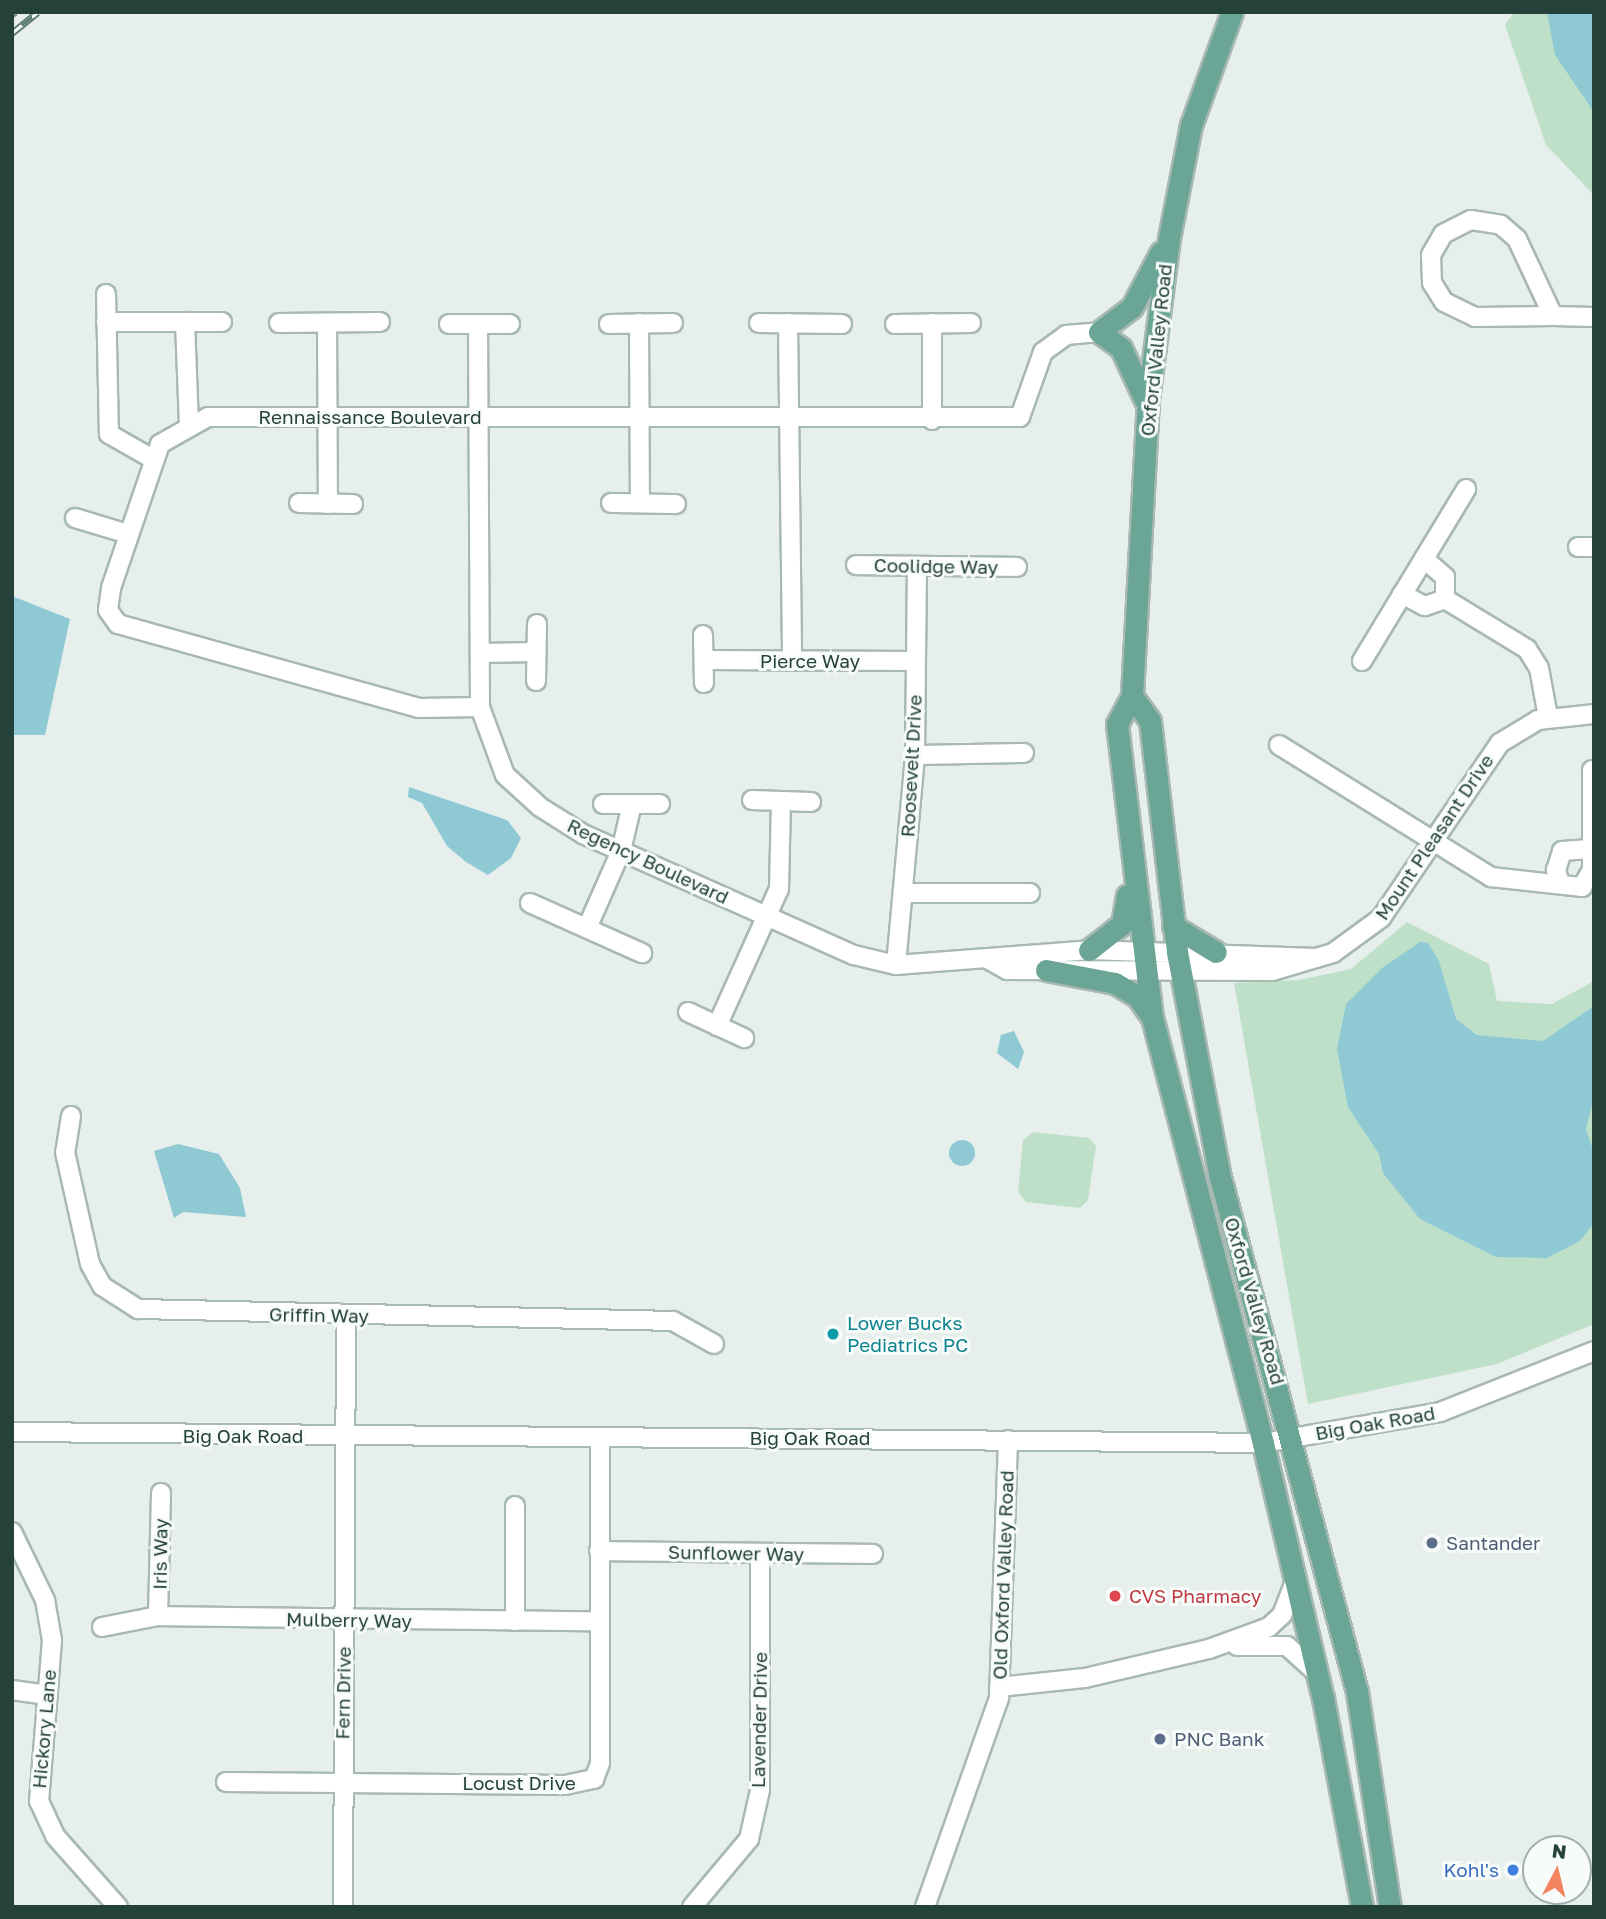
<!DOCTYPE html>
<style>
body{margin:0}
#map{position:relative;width:1606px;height:1919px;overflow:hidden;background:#e6efeb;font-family:"Golos Text",sans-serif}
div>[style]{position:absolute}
.green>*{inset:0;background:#bfe0c8}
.water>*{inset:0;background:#8ec9d4}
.round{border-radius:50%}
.roads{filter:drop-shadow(2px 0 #a8b8b2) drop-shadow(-2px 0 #a8b8b2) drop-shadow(0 2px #a8b8b2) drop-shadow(0 -2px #a8b8b2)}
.minor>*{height:18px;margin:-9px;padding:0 9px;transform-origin:9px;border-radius:9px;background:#fff}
.major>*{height:21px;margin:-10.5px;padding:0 10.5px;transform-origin:10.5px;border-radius:10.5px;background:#6aa596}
.rail>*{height:7px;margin-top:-3.5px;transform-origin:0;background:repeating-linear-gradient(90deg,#f7fbf9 0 13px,#5f7d75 0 26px);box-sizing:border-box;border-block:2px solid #5f7d75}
.dots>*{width:19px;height:19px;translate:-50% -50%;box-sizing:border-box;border:4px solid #f7fbf9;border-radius:50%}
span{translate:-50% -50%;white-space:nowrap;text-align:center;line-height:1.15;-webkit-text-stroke:6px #f7fbf9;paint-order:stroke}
.street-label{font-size:19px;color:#24423a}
.culture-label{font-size:19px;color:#0d838f}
.left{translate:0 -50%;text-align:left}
.service-label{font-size:19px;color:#4e5e75}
.health-label{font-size:19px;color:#be3a42}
.shop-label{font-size:19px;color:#366cbe}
.right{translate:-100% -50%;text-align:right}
.frame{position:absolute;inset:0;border:14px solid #24423a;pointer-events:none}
.north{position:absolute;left:1522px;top:1835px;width:70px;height:70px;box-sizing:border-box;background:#f7fbf9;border:2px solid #a3b1ad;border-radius:50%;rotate:7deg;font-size:19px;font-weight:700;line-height:28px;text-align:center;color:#24423a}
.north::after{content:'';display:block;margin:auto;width:24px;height:32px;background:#f4845f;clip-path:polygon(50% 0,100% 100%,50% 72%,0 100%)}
</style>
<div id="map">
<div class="green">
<i style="clip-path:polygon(1514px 12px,1594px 12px,1594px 195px,1546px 145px,1505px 25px)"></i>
<i style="clip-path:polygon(1407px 922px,1489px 964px,1497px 1001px,1552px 1004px,1594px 981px,1594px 1324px,1497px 1364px,1308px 1404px,1234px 983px,1299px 980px,1351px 969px)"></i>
<i style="clip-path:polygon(1033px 1132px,1089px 1138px,1096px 1146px,1088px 1200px,1080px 1208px,1026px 1202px,1018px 1192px,1023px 1140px)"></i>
</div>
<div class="water">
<i style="clip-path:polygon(1547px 12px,1594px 12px,1594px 112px,1555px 55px)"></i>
<i style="clip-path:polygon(12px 596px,70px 619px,45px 735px,12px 735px)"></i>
<i style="clip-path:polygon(409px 787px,507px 820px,521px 838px,511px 858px,488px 875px,466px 862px,447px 846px,422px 803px,408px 797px)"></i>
<i style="clip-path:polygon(1420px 942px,1428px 943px,1439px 961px,1456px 1019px,1477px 1035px,1543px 1041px,1594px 1006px,1594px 1096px,1586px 1129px,1594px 1153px,1594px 1223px,1580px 1241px,1547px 1258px,1496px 1257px,1420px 1219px,1383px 1173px,1379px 1154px,1348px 1107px,1337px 1049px,1346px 1004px,1382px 968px)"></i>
<i style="clip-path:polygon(1014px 1031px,1024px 1052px,1018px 1069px,997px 1053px,1001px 1035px)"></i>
<i class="round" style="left:949px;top:1140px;width:26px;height:26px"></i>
<i style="clip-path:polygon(178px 1144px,219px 1154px,240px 1188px,246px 1217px,183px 1212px,174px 1218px,154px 1151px)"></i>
</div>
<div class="roads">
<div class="minor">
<i style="left:1471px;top:220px;width:30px;rotate:9deg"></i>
<i style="left:1501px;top:225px;width:21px;rotate:41deg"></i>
<i style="left:1517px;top:239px;width:85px;rotate:64.9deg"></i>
<i style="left:1553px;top:316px;width:78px;rotate:179.3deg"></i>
<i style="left:1475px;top:317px;width:34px;rotate:-154deg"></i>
<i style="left:1444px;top:302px;width:22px;rotate:-122deg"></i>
<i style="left:1432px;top:283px;width:28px;rotate:-92deg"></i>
<i style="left:1431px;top:255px;width:24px;rotate:-60deg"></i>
<i style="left:1443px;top:234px;width:31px;rotate:-27deg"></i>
<i style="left:106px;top:294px;width:140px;rotate:88.8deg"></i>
<i style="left:109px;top:434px;width:48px;rotate:29.7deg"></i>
<i style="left:1553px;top:316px;width:41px;rotate:1.4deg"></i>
<i style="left:106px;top:322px;width:116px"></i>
<i style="left:185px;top:322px;width:102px;rotate:87.8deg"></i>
<i style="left:279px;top:323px;width:101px;rotate:-0.6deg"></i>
<i style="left:327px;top:323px;width:181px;rotate:89.7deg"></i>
<i style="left:639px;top:323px;width:180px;rotate:89.7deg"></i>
<i style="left:759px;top:323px;width:83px;rotate:0.7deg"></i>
<i style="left:788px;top:323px;width:338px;rotate:89.3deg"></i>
<i style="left:932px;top:323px;width:97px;rotate:90deg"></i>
<i style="left:449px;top:324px;width:61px"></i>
<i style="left:478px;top:324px;width:383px;rotate:89.7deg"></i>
<i style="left:480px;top:707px;width:72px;rotate:69.8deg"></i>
<i style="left:505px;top:775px;width:47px;rotate:42.4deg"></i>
<i style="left:540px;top:807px;width:51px;rotate:32.1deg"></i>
<i style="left:583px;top:834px;width:297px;rotate:24.1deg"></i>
<i style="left:854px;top:955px;width:43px;rotate:13.4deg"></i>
<i style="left:896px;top:965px;width:194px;rotate:-4.4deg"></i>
<i style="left:1089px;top:950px;width:227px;rotate:2deg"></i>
<i style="left:609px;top:324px;width:64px;rotate:-0.9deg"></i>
<i style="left:895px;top:324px;width:76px;rotate:-0.8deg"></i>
<i style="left:299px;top:503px;width:54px;rotate:1.1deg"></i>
<i style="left:611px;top:503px;width:65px;rotate:0.9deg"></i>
<i style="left:75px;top:518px;width:55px;rotate:16.8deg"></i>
<i style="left:1578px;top:547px;width:16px"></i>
<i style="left:856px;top:565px;width:161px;rotate:0.7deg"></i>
<i style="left:1402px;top:594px;width:26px;rotate:28deg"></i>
<i style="left:1425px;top:606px;width:21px;rotate:-19deg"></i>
<i style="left:1445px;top:599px;width:22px;rotate:-90deg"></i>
<i style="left:1445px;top:577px;width:28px;rotate:-139deg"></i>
<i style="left:1445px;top:599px;width:96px;rotate:31.4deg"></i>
<i style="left:1527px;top:649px;width:22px;rotate:58deg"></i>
<i style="left:1539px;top:668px;width:50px;rotate:79.6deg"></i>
<i style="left:703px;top:635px;width:48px;rotate:88.8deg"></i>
<i style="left:480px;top:653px;width:56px;rotate:-1deg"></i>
<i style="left:705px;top:660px;width:210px;rotate:0.3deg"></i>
<i style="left:1362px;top:661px;width:201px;rotate:-58.8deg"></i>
<i style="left:536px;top:681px;width:57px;rotate:-89deg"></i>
<i style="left:480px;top:707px;width:61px;rotate:179.1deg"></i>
<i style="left:419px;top:708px;width:313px;rotate:-164.4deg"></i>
<i style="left:118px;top:624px;width:17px;rotate:-126deg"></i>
<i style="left:108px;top:610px;width:22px;rotate:-82deg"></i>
<i style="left:111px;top:588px;width:152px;rotate:-71.2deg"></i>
<i style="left:160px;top:444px;width:55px;rotate:-29.4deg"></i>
<i style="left:208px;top:417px;width:812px"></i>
<i style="left:1020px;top:417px;width:69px;rotate:-70.5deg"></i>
<i style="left:1043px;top:352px;width:29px;rotate:-36deg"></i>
<i style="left:1066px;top:335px;width:33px;rotate:-5deg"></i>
<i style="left:1279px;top:745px;width:250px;rotate:31.9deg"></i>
<i style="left:1491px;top:877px;width:92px;rotate:6.3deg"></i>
<i style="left:1582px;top:887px;width:20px;rotate:-60deg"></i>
<i style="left:1592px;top:870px;width:100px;rotate:-90deg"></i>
<i style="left:915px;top:755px;width:109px;rotate:-1.1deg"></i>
<i style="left:752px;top:800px;width:59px;rotate:1.9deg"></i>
<i style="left:603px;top:804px;width:57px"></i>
<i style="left:1560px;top:884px;width:15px;rotate:-106deg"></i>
<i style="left:1556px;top:870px;width:20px;rotate:-72deg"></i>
<i style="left:1562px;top:851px;width:31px;rotate:-4deg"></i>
<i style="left:904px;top:893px;width:126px"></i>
<i style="left:530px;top:903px;width:123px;rotate:24.1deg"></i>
<i style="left:587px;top:928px;width:84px;rotate:-66.2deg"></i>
<i style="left:621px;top:851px;width:48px;rotate:-76.8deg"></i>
<i style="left:989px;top:960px;width:21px;rotate:29deg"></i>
<i style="left:1007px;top:970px;width:265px;rotate:0.2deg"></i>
<i style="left:1272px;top:971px;width:64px;rotate:-16.4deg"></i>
<i style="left:1333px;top:953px;width:59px;rotate:-36.1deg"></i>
<i style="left:1381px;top:918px;width:212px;rotate:-55.8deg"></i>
<i style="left:1500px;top:743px;width:44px;rotate:-31.2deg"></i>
<i style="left:1538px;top:720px;width:56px;rotate:-6.1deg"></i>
<i style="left:896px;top:965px;width:211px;rotate:-84.8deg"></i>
<i style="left:915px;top:755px;width:189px;rotate:-89.4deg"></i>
<i style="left:688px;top:1012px;width:62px;rotate:24.9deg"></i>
<i style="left:717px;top:1026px;width:150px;rotate:-65.7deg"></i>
<i style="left:779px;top:889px;width:88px;rotate:-88.7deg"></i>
<i style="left:71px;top:1116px;width:36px;rotate:99deg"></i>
<i style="left:65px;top:1152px;width:115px;rotate:77.4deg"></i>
<i style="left:90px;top:1264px;width:25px;rotate:61deg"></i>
<i style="left:102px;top:1286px;width:43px;rotate:32.6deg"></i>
<i style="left:138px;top:1309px;width:535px;rotate:1.28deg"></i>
<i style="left:673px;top:1321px;width:47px;rotate:29.3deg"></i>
<i style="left:12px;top:1432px;width:1251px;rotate:0.5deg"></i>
<i style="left:1263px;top:1443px;width:180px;rotate:-9.9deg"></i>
<i style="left:1440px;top:1412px;width:166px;rotate:-21.6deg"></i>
<i style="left:12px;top:1532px;width:76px;rotate:64.1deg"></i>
<i style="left:45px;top:1600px;width:41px;rotate:80.1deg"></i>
<i style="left:52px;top:1640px;width:162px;rotate:94.6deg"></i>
<i style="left:39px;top:1801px;width:38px;rotate:65deg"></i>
<i style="left:55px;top:1836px;width:95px;rotate:48.4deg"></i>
<i style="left:599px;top:1551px;width:274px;rotate:0.6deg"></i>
<i style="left:158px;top:1616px;width:123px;rotate:-88.6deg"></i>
<i style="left:515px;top:1621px;width:115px;rotate:-90deg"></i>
<i style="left:102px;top:1627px;width:57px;rotate:-11.1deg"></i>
<i style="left:158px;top:1616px;width:440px;rotate:0.7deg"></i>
<i style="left:1237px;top:1646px;width:50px"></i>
<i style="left:1287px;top:1646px;width:40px;rotate:42deg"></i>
<i style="left:999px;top:1687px;width:86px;rotate:-6deg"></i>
<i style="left:1085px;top:1678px;width:127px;rotate:-13.2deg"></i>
<i style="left:1209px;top:1649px;width:64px;rotate:-20.1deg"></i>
<i style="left:1269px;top:1627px;width:18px;rotate:-43deg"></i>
<i style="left:1282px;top:1615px;width:36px;rotate:-69deg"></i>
<i style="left:12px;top:1690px;width:34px;rotate:8deg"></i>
<i style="left:226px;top:1782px;width:339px;rotate:0.5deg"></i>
<i style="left:565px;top:1785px;width:30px;rotate:-12deg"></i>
<i style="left:594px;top:1779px;width:17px;rotate:-69deg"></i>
<i style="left:600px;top:1763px;width:326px;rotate:-90deg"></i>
<i style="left:343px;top:1907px;width:591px;rotate:-89.71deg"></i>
<i style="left:692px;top:1907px;width:89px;rotate:-50deg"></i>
<i style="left:749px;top:1839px;width:50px;rotate:-77.3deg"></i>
<i style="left:760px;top:1790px;width:237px;rotate:-90deg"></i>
<i style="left:925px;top:1907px;width:222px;rotate:-70.5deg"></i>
<i style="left:999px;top:1698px;width:258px;rotate:-88deg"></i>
</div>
<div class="major">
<i style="left:1232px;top:12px;width:120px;rotate:109.9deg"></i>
<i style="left:1191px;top:125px;width:115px;rotate:101deg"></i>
<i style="left:1169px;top:238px;width:162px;rotate:97.4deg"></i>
<i style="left:1148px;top:399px;width:297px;rotate:93.1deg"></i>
<i style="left:1132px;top:696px;width:32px;rotate:118deg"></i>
<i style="left:1117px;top:724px;width:295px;rotate:83.2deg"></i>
<i style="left:1152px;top:1017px;width:440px;rotate:75.4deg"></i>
<i style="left:1263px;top:1443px;width:262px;rotate:76.8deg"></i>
<i style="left:1323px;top:1698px;width:213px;rotate:79.4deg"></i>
<i style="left:1145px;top:400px;width:57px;rotate:-114.8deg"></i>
<i style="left:1121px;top:348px;width:27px;rotate:-144deg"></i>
<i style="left:1099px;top:332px;width:41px;rotate:-37.1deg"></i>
<i style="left:1132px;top:307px;width:62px;rotate:-62.2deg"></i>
<i style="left:1132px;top:696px;width:31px;rotate:54deg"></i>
<i style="left:1150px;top:721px;width:233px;rotate:83.3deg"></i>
<i style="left:1177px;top:952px;width:225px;rotate:79.2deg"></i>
<i style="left:1219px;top:1173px;width:537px;rotate:75.11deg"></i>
<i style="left:1357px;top:1692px;width:218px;rotate:81.3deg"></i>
<i style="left:1173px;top:926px;width:50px;rotate:31.2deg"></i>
<i style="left:1089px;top:950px;width:42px;rotate:-38.2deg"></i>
<i style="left:1122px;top:924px;width:29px;rotate:-80deg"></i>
<i style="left:1046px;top:970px;width:70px;rotate:10.7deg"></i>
<i style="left:1115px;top:983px;width:26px;rotate:31deg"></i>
<i style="left:1137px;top:996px;width:24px;rotate:55deg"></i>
</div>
</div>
<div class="rail">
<i style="left:12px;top:14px;width:4px;rotate:-34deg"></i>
<i style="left:12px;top:33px;width:33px;rotate:-39deg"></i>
</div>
<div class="dots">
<i style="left:833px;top:1334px;background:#0f9aa8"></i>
<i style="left:1432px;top:1543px;background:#5c6f8a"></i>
<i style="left:1115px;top:1596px;background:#e0444e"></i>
<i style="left:1160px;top:1739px;background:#5c6f8a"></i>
<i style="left:1513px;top:1870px;background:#3f7fe0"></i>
</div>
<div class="street-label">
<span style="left:1156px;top:350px;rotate:-84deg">Oxford Valley Road</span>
<span style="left:370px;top:417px">Rennaissance Boulevard</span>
<span style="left:936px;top:566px;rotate:1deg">Coolidge Way</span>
<span style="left:810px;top:661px">Pierce Way</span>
<span style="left:911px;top:766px;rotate:-87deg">Roosevelt Drive</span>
<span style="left:1434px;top:837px;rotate:-56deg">Mount Pleasant Drive</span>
<span style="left:648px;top:861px;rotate:25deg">Regency Boulevard</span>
<span style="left:1255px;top:1301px;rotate:74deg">Oxford Valley Road</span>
<span style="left:319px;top:1315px;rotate:1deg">Griffin Way</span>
<span style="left:1375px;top:1423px;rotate:-10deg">Big Oak Road</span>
<span style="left:243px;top:1436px">Big Oak Road</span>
<span style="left:810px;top:1438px">Big Oak Road</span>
<span style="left:736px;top:1553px;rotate:1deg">Sunflower Way</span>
<span style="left:160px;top:1554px;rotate:-89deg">Iris Way</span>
<span style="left:1003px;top:1575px;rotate:-88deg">Old Oxford Valley Road</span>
<span style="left:349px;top:1620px;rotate:1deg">Mulberry Way</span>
<span style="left:343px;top:1693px;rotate:-89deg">Fern Drive</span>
<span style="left:759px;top:1720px;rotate:-89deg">Lavender Drive</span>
<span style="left:44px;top:1729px;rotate:-85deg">Hickory Lane</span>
<span style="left:519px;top:1783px">Locust Drive</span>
</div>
<div class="culture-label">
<span class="left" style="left:847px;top:1334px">Lower Bucks<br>Pediatrics PC</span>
</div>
<div class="service-label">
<span class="left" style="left:1446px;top:1543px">Santander</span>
<span class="left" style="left:1174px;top:1739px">PNC Bank</span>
</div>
<div class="health-label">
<span class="left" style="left:1129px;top:1596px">CVS Pharmacy</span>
</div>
<div class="shop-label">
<span class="right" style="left:1499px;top:1870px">Kohl's</span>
</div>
<div class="frame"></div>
<div class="north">N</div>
</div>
